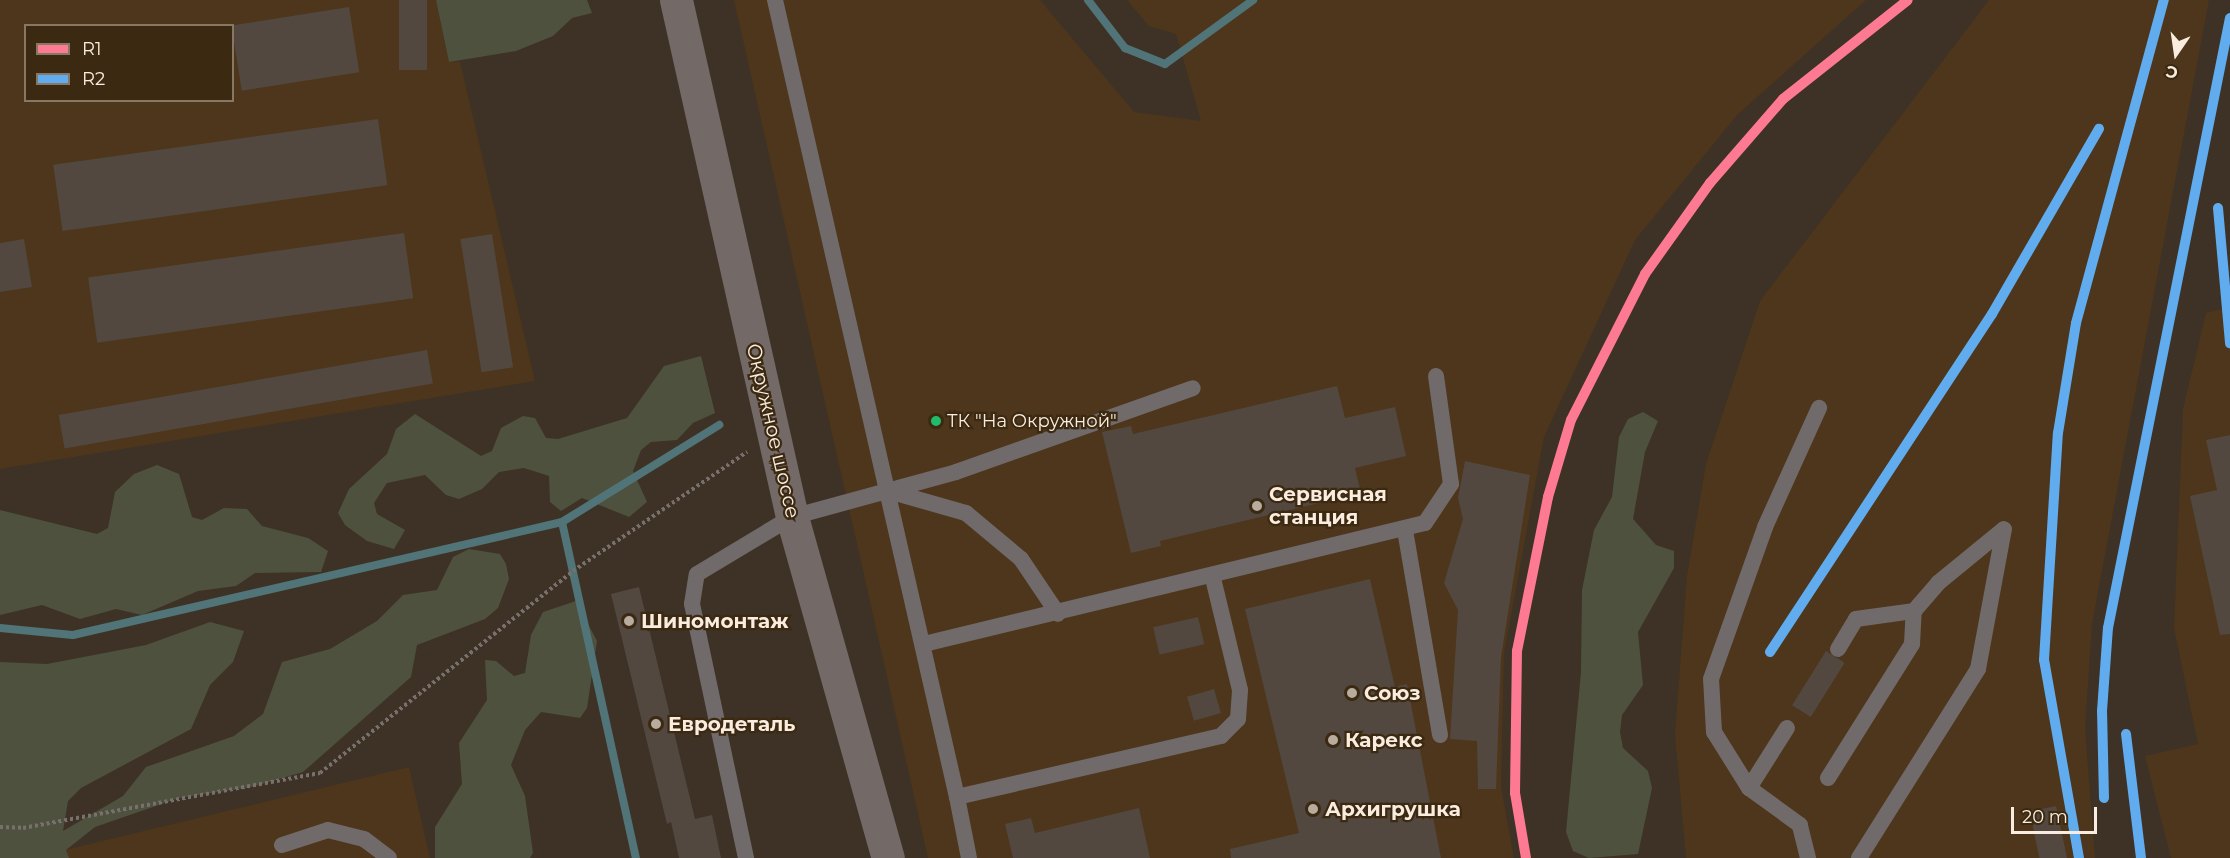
<!DOCTYPE html>
<meta charset="utf-8">
<style>
body{margin:0}
#map{position:relative;width:2230px;height:858px;overflow:hidden;background:#3d3225;font-family:Montserrat,sans-serif}
div>[style]{position:absolute}
.built>*{inset:0;background:#4d361b}
.green>*{inset:0;background:#4e513d}
.stream>*{height:8px;margin:-4px;padding:0 4px;transform-origin:4px;border-radius:4px;background:#507477}
.building>*{inset:0;background:#52483f;transform-origin:0 0}
.path>*{height:4px;margin-top:-2px;transform-origin:0;background:repeating-linear-gradient(90deg,#77706d 0 3px,transparent 0 6px)}
.lane>*{height:16px;margin:-8px;padding:0 8px;transform-origin:8px;border-radius:8px;background:#716a6a}
.primary>*{height:33px;margin:-16.5px;padding:0 16.5px;transform-origin:16.5px;border-radius:16.5px;background:#736966}
.rail-1>*{height:10px;margin:-5px;padding:0 5px;transform-origin:5px;border-radius:5px;background:#fe7a93}
.rail-2>*{height:10px;margin:-5px;padding:0 5px;transform-origin:5px;border-radius:5px;background:#60acee}
.dots>*{width:16px;height:16px;translate:-50% -50%;box-sizing:border-box;border:3px solid #3c2911;border-radius:50%}
span{translate:-50% -50%;white-space:nowrap;text-align:center;line-height:1.15;-webkit-text-stroke:4.5px #3c2911;paint-order:stroke}
.bus-label{font-size:18px;color:#faeddf}
.left{translate:0 -50%;text-align:left}
.street-label{font-size:20px;color:#faeddf}
.poi-label{font-size:20px;color:#faeddf;font-weight:700}
.legend{position:absolute;left:24px;top:24px;width:210px;height:78px;box-sizing:border-box;background:#3c2911;border:2px solid #887763;margin:0;padding:8px 10px;list-style:none;font-size:18px;color:#faeddf}
.legend li{display:flex;align-items:center;gap:12px;height:30px}
.legend b{width:30px;border:2px solid #887763}
.north{position:absolute;left:2146px;top:24px;width:60px;height:60px;-webkit-text-stroke:4px #3c2911;paint-order:stroke;rotate:193deg;font-size:16px;font-weight:700;line-height:24px;text-align:center;color:#faeddf}
.north::after{content:'';display:block;margin:auto;width:21px;height:27px;background:#faeddf;clip-path:polygon(50% 0,100% 100%,50% 72%,0 100%)}
.scale{position:absolute;left:2011px;top:807px;width:86px;height:27px;box-sizing:border-box;border:3px solid #faeddf;border-top:0;padding-left:8px;font-size:18px;line-height:21px;white-space:nowrap;color:#faeddf;-webkit-text-stroke:4px #3c2911;paint-order:stroke}
</style>
<div id="map">
<div class="built">
<i style="clip-path:polygon(evenodd,0 0,436px 0,449px 62px,460px 62px,535px 381px,0 469px,0 0,26px 26px,232px 26px,232px 100px,26px 100px,26px 26px)"></i>
<i style="clip-path:polygon(734px 0,1040px 0,1134px 112px,1201px 121px,1176px 34px,1149px 26px,1127px 0,1866px 0,1737px 115px,1635px 240px,1544px 437px,1504px 653px,1501px 787px,1514px 858px,928px 858px)"></i>
<i style="clip-path:polygon(1989px 0,2209px 0,2092px 624px,2085px 728px,2095px 858px,1686px 858px,1675px 734px,1687px 576px,1706px 464px,1760px 301px)"></i>
<i style="clip-path:polygon(2230px 307px,2230px 858px,2171px 858px,2145px 756px,2198px 744px,2174px 628px,2183px 409px,2206px 313px)"></i>
<i style="clip-path:polygon(409px 767px,430px 858px,67px 858px,65px 850px)"></i>
</div>
<div class="green">
<i style="clip-path:polygon(436px 0,587px 0,592px 13px,572px 18px,553px 36px,516px 51px,449px 62px)"></i>
<i style="clip-path:polygon(701px 356px,715px 413px,693px 423px,677px 440px,651px 442px,641px 450px,633px 471px,647px 502px,629px 517px,582px 498px,561px 511px,550px 502px,549px 476px,524px 468px,499px 472px,482px 489px,459px 499px,446px 495px,425px 475px,387px 483px,374px 503px,377px 514px,405px 530px,394px 549px,367px 541px,345px 525px,338px 513px,349px 489px,387px 454px,396px 429px,415px 414px,481px 456px,492px 451px,501px 428px,523px 416px,535px 418px,546px 438px,558px 439px,627px 418px,664px 366px)"></i>
<i style="clip-path:polygon(1643px 412px,1658px 421px,1645px 452px,1633px 519px,1656px 545px,1674px 551px,1674px 568px,1638px 632px,1643px 685px,1622px 715px,1620px 732px,1623px 748px,1648px 771px,1652px 788px,1638px 854px,1589px 858px,1573px 851px,1566px 832px,1581px 672px,1582px 590px,1594px 530px,1612px 497px,1619px 437px,1628px 419px)"></i>
<i style="clip-path:polygon(157px 465px,179px 474px,192px 517px,202px 520px,224px 508px,247px 509px,262px 526px,308px 538px,328px 551px,321px 572px,255px 573px,236px 586px,198px 591px,142px 615px,116px 609px,80px 619px,42px 605px,0 615px,0 510px,97px 534px,108px 528px,115px 492px,134px 474px)"></i>
<i style="clip-path:polygon(469px 549px,500px 554px,506px 564px,509px 579px,498px 608px,485px 619px,417px 645px,411px 677px,303px 772px,251px 787px,179px 798px,95px 827px,66px 850px,69px 858px,0 858px,0 662px,47px 664px,146px 645px,210px 622px,244px 631px,233px 662px,210px 685px,191px 729px,81px 788px,68px 801px,63px 831px,123px 796px,146px 767px,234px 736px,263px 714px,282px 662px,330px 649px,377px 621px,403px 595px,437px 590px,453px 557px)"></i>
<i style="clip-path:polygon(576px 601px,597px 641px,587px 708px,580px 718px,541px 712px,525px 730px,511px 765px,525px 796px,533px 853px,530px 858px,435px 858px,435px 827px,462px 784px,459px 743px,487px 700px,485px 660px,496px 661px,514px 676px,525px 673px,531px 635px,543px 612px)"></i>
</div>
<div class="stream">
<i style="left:1088px;top:0;width:61px;rotate:52.4deg"></i>
<i style="left:1125px;top:48px;width:43px;rotate:21.8deg"></i>
<i style="left:1165px;top:64px;width:109px;rotate:-36deg"></i>
<i style="left:562px;top:522px;width:344px;rotate:77.6deg"></i>
<i style="left:0;top:628px;width:73px;rotate:5.5deg"></i>
<i style="left:73px;top:635px;width:502px;rotate:-13.01deg"></i>
<i style="left:562px;top:522px;width:185px;rotate:-31.7deg"></i>
</div>
<div class="building">
<i style="left:399px;top:0;width:28px;height:70px"></i>
<i style="left:349px;top:7px;width:66px;height:119px;rotate:81deg"></i>
<i style="left:378px;top:119px;width:67px;height:328px;rotate:82deg"></i>
<i style="left:404px;top:233px;width:66px;height:319px;rotate:82deg"></i>
<i style="left:492px;top:234px;width:135px;height:32px;rotate:81deg"></i>
<i style="clip-path:polygon(24px 239px,32px 287px,0 292px,0 243px)"></i>
<i style="left:427px;top:350px;width:34px;height:374px;rotate:80deg"></i>
<i style="clip-path:polygon(1337px 386px,1345px 418px,1395px 407px,1406px 456px,1355px 468px,1361px 493px,1160px 541px,1161px 546px,1131px 553px,1102px 432px,1131px 426px,1133px 434px)"></i>
<i style="clip-path:polygon(2230px 435px,2230px 634px,2220px 635px,2190px 496px,2217px 490px,2206px 440px)"></i>
<i style="clip-path:polygon(1465px 461px,1530px 475px,1501px 657px,1496px 789px,1478px 789px,1477px 741px,1450px 739px,1458px 610px,1444px 583px,1463px 519px,1458px 498px)"></i>
<i style="clip-path:polygon(1370px 579px,1395px 687px,1407px 684px,1441px 858px,1231px 858px,1230px 849px,1299px 833px,1245px 609px)"></i>
<i style="clip-path:polygon(639px 587px,695px 819px,712px 815px,721px 858px,679px 858px,671px 822px,667px 824px,611px 594px)"></i>
<i style="left:1198px;top:617px;width:28px;height:46px;rotate:77deg"></i>
<i style="left:1826px;top:651px;width:22px;height:64px;rotate:32deg"></i>
<i style="left:1214px;top:689px;width:25px;height:28px;rotate:74deg"></i>
<i style="left:2056px;top:806px;width:53px;height:27px;rotate:78deg"></i>
<i style="clip-path:polygon(1139px 808px,1150px 858px,1013px 858px,1005px 824px,1031px 818px,1035px 833px)"></i>
</div>
<div class="path">
<i style="left:0;top:827px;width:23px;rotate:2deg"></i>
<i style="left:23px;top:828px;width:302px;rotate:-10.5deg"></i>
<i style="left:320px;top:773px;width:324px;rotate:-38.6deg"></i>
<i style="left:573px;top:571px;width:211px;rotate:-34.4deg"></i>
</div>
<div class="lane">
<i style="left:775px;top:0;width:818px;rotate:77.14deg"></i>
<i style="left:957px;top:797px;width:271px;rotate:-13deg"></i>
<i style="left:1221px;top:736px;width:24px;rotate:-45deg"></i>
<i style="left:1238px;top:719px;width:29px;rotate:-86deg"></i>
<i style="left:1240px;top:690px;width:115px;rotate:-103.6deg"></i>
<i style="left:885px;top:490px;width:84px;rotate:15.9deg"></i>
<i style="left:966px;top:513px;width:72px;rotate:39.9deg"></i>
<i style="left:1021px;top:559px;width:66px;rotate:56.1deg"></i>
<i style="left:1405px;top:530px;width:208px;rotate:80.3deg"></i>
<i style="left:924px;top:644px;width:515px;rotate:-13.58deg"></i>
<i style="left:1425px;top:523px;width:47px;rotate:-56.3deg"></i>
<i style="left:1451px;top:484px;width:109px;rotate:-97.9deg"></i>
<i style="left:1838px;top:649px;width:35px;rotate:-59deg"></i>
<i style="left:1856px;top:619px;width:59px;rotate:-7.9deg"></i>
<i style="left:1914px;top:611px;width:37px;rotate:-49deg"></i>
<i style="left:1938px;top:583px;width:85px;rotate:-39.3deg"></i>
<i style="left:1828px;top:778px;width:158px;rotate:-57.9deg"></i>
<i style="left:1912px;top:644px;width:33px;rotate:-87deg"></i>
<i style="left:1749px;top:788px;width:71px;rotate:-57.7deg"></i>
<i style="left:957px;top:797px;width:62px;rotate:78.9deg"></i>
<i style="left:282px;top:845px;width:48px;rotate:-18.1deg"></i>
<i style="left:328px;top:830px;width:37px;rotate:14deg"></i>
<i style="left:364px;top:839px;width:31px;rotate:37deg"></i>
<i style="left:746px;top:858px;width:260px;rotate:-102deg"></i>
<i style="left:692px;top:604px;width:30px;rotate:-81deg"></i>
<i style="left:697px;top:574px;width:111px;rotate:-31deg"></i>
<i style="left:792px;top:517px;width:170px;rotate:-15.3deg"></i>
<i style="left:956px;top:472px;width:251px;rotate:-19.5deg"></i>
<i style="left:1808px;top:858px;width:34px;rotate:-104deg"></i>
<i style="left:1800px;top:825px;width:63px;rotate:-144deg"></i>
<i style="left:1749px;top:788px;width:66px;rotate:-122deg"></i>
<i style="left:1714px;top:732px;width:53px;rotate:-93.2deg"></i>
<i style="left:1711px;top:679px;width:161px;rotate:-70.4deg"></i>
<i style="left:1765px;top:527px;width:131px;rotate:-65.6deg"></i>
<i style="left:1859px;top:858px;width:223px;rotate:-57.8deg"></i>
<i style="left:1978px;top:669px;width:142px;rotate:-79.5deg"></i>
</div>
<div class="primary">
<i style="left:676px;top:0;width:530px;rotate:77.35deg"></i>
<i style="left:792px;top:517px;width:354px;rotate:74.3deg"></i>
</div>
<div class="rail-1">
<i style="left:1526px;top:858px;width:66px;rotate:-99.6deg"></i>
<i style="left:1515px;top:793px;width:142px;rotate:-89.2deg"></i>
<i style="left:1517px;top:651px;width:157px;rotate:-78.6deg"></i>
<i style="left:1548px;top:497px;width:80px;rotate:-73.4deg"></i>
<i style="left:1571px;top:420px;width:164px;rotate:-63.1deg"></i>
<i style="left:1645px;top:274px;width:112px;rotate:-54.5deg"></i>
<i style="left:1710px;top:183px;width:111px;rotate:-49deg"></i>
<i style="left:1783px;top:99px;width:159px;rotate:-38.4deg"></i>
</div>
<div class="rail-2">
<i style="left:2218px;top:208px;width:136px;rotate:84.9deg"></i>
<i style="left:1770px;top:652px;width:404px;rotate:-56.7deg"></i>
<i style="left:1992px;top:314px;width:214px;rotate:-60deg"></i>
<i style="left:2126px;top:734px;width:125px;rotate:83.1deg"></i>
<i style="left:2104px;top:798px;width:87px;rotate:-91.3deg"></i>
<i style="left:2102px;top:711px;width:83px;rotate:-85.9deg"></i>
<i style="left:2108px;top:628px;width:622px;rotate:-78.69deg"></i>
<i style="left:2079px;top:858px;width:201px;rotate:-100deg"></i>
<i style="left:2044px;top:660px;width:227px;rotate:-86.5deg"></i>
<i style="left:2058px;top:433px;width:111px;rotate:-80.7deg"></i>
<i style="left:2076px;top:323px;width:335px;rotate:-74.8deg"></i>
</div>
<div class="dots">
<i style="left:936px;top:421px;background:#20bc6c"></i>
<i style="left:1257px;top:506px;background:#b8ac9e"></i>
<i style="left:629px;top:621px;background:#b8ac9e"></i>
<i style="left:1352px;top:693px;background:#b8ac9e"></i>
<i style="left:656px;top:724px;background:#b8ac9e"></i>
<i style="left:1333px;top:740px;background:#b8ac9e"></i>
<i style="left:1313px;top:809px;background:#b8ac9e"></i>
</div>
<div class="bus-label">
<span class="left" style="left:947px;top:421px">ТК "На Окружной"</span>
</div>
<div class="street-label">
<span style="left:773px;top:431px;rotate:77deg">Окружное шоссе</span>
</div>
<div class="poi-label">
<span class="left" style="left:1269px;top:506px">Сервисная<br>станция</span>
<span class="left" style="left:641px;top:621px">Шиномонтаж</span>
<span class="left" style="left:1364px;top:693px">Союз</span>
<span class="left" style="left:668px;top:724px">Евродеталь</span>
<span class="left" style="left:1345px;top:740px">Карекс</span>
<span class="left" style="left:1325px;top:809px">Архигрушка</span>
</div>
<ul class="legend">
<li><b style="height:8px;background:#fe7a93"></b>R1</li>
<li><b style="height:8px;background:#60acee"></b>R2</li>
</ul>
<div class="north">С</div>
<div class="scale">20 m</div>
</div>
